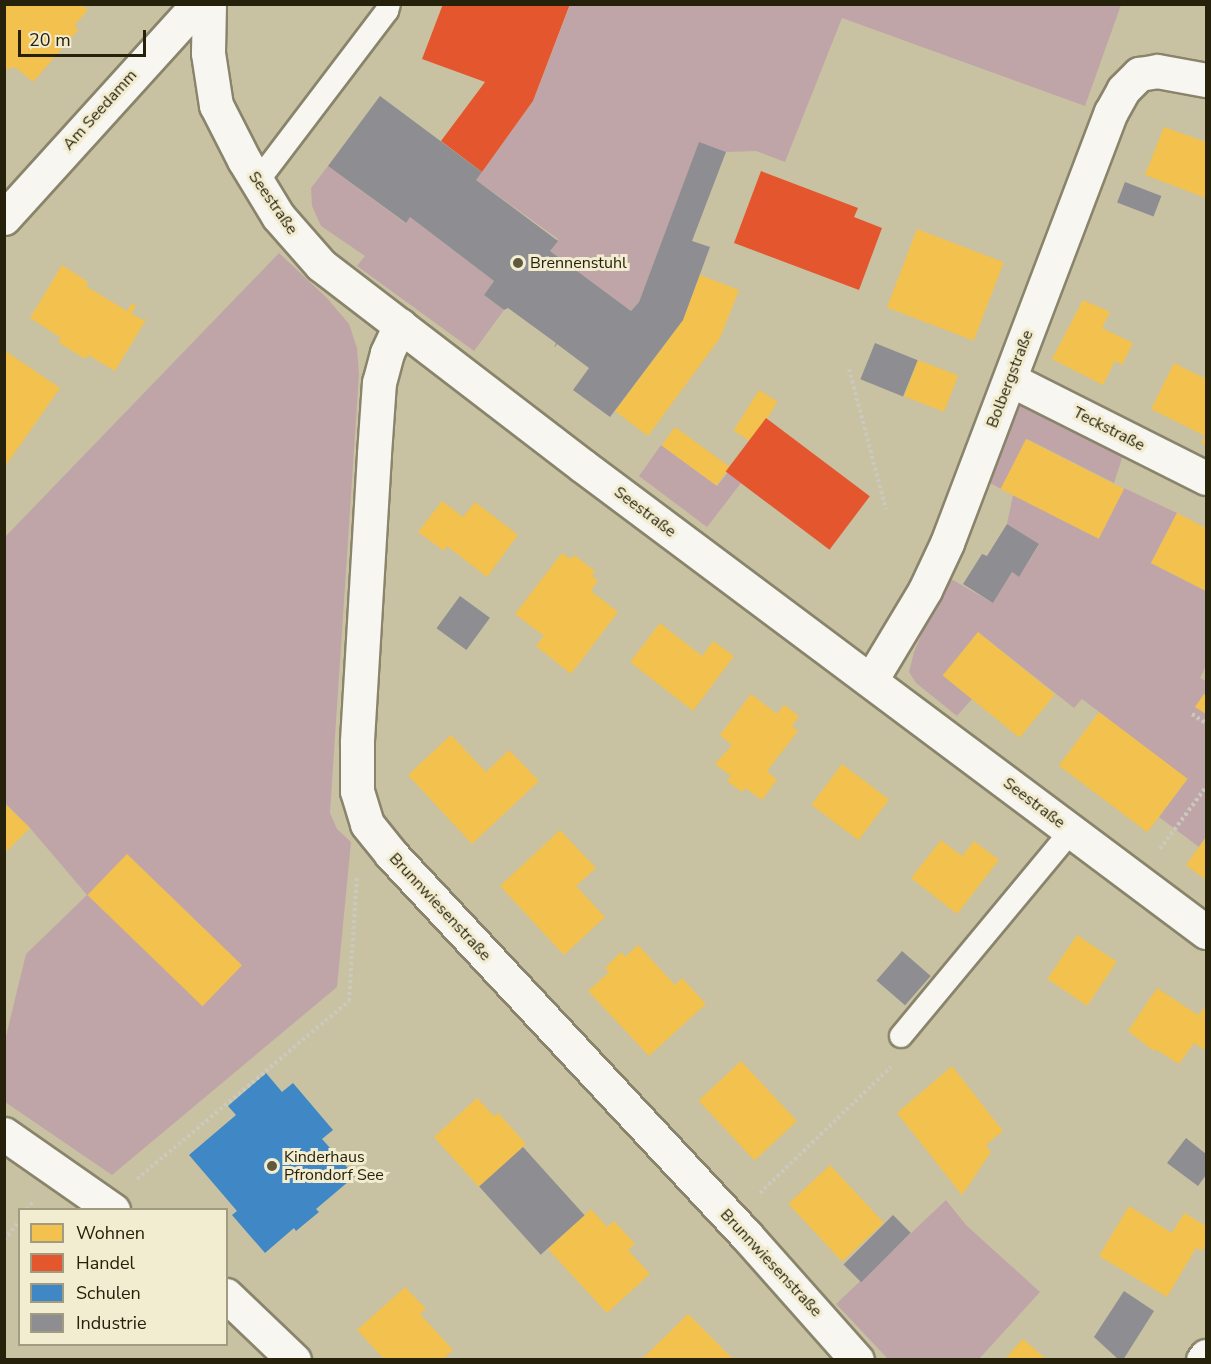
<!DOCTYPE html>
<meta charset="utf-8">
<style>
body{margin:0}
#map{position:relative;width:1211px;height:1364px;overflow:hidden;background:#c8c2a2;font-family:"Nunito Sans",sans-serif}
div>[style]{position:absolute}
.green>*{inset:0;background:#c0a5a8}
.homes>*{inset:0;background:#f2c14e;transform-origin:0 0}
.shops>*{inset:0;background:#e4572e;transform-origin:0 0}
.schools>*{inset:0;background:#3f88c5}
.industry>*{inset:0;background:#8d8d92;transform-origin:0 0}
.path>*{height:4px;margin-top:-2px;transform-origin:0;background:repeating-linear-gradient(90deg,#cbc8be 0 3px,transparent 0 6px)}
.roads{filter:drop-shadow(2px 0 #89846b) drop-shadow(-2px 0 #89846b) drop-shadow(0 2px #89846b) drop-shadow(0 -2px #89846b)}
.service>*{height:22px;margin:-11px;padding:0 11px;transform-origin:11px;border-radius:11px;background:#f7f6f1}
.minor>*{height:33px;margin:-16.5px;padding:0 16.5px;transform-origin:16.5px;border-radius:16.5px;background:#f7f6f1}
.dots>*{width:16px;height:16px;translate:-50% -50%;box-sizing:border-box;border:3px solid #f2ecd0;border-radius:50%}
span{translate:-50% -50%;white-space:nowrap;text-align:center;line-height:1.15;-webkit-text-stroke:6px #f2ecd0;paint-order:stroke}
.street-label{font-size:16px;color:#26210a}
.poi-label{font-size:16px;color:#26210a}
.left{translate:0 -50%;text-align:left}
.frame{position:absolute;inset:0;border:6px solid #26210a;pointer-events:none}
.legend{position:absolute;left:18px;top:1208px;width:210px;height:138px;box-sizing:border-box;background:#f2ecd0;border:2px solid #a09b81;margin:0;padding:8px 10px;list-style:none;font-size:18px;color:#26210a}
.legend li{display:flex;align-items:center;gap:12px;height:30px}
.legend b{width:30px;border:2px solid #a09b81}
.scale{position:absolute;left:18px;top:30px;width:128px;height:27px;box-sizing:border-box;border:3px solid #26210a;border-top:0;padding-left:8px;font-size:18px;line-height:21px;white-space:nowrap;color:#26210a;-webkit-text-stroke:4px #f2ecd0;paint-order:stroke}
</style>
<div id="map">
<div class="green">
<i style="clip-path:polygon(570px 5px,1121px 5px,1085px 106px,842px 18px,785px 162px,756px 151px,726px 152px,699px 143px,639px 302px,631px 311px,550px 251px,558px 239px,476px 180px,533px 101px)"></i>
<i style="clip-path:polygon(328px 166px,405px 223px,410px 217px,494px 281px,484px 295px,504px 310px,474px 351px,357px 266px,365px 256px,321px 226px,312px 206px,311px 188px)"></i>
<i style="clip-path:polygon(279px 253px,327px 298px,349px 324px,357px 348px,359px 374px,330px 813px,337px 829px,351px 842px,337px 987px,112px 1175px,5px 1102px,5px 1040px,26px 954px,87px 895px,30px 828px,5px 803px,4px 538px)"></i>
<i style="clip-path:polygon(1033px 400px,1125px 449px,1114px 483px,1027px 439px,1001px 489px,981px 478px,1012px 411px,1020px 403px)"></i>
<i style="clip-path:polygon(661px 445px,717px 486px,728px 472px,741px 483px,707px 527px,639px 476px)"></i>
<i style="clip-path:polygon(1124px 488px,1177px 513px,1151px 563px,1206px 591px,1206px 666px,1200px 678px,1206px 681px,1206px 837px,1199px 847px,1159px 817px,1187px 779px,1082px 699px,1074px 708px,979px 633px,943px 675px,972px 699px,957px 716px,916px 683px,909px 672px,914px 652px,946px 576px,993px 603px,1012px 572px,1019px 577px,1039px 545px,1007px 524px,1013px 495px,1099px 538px)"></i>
<i style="clip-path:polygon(946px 1200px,966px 1225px,1040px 1292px,979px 1359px,888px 1359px,836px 1304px)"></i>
</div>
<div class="homes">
<i style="clip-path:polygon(6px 4px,81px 4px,88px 10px,74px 26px,79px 29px,33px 82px,15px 67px,4px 70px)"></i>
<i style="clip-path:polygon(1164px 127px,1206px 142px,1206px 198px,1145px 175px)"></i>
<i style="left:917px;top:229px;width:93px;height:84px;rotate:21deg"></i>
<i style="clip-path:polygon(62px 265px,88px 282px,86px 286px,127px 311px,132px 303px,136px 306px,131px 313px,143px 320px,147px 318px,115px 371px,88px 355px,85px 359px,58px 342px,61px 338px,30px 318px)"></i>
<i style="clip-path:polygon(700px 275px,739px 290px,720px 338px,648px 436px,615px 411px,683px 320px)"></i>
<i style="clip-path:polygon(1083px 300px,1110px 312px,1102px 328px,1133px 343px,1122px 365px,1115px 361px,1103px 385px,1052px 359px)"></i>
<i style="clip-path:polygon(4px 350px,60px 388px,4px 468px)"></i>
<i style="left:918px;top:360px;width:43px;height:39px;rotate:21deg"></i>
<i style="clip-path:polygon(1174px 363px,1204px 378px,1206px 373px,1206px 446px,1201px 443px,1205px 436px,1151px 409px)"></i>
<i style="left:759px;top:390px;width:22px;height:48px;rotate:32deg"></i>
<i style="left:675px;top:427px;width:68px;height:23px;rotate:36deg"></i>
<i style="left:1026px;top:439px;width:110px;height:56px;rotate:27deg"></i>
<i style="clip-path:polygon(442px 501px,463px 517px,475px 502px,518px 535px,487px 577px,447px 546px,444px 551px,418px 532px)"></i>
<i style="clip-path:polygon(1177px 513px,1206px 528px,1206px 591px,1151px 563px)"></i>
<i style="clip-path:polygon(562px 553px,571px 559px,574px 555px,595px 571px,592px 576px,598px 580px,591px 591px,618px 612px,571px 674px,536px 646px,544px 636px,515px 614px)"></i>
<i style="clip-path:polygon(660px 623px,702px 656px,713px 641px,734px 656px,693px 711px,630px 662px)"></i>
<i style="left:978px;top:632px;width:99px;height:56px;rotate:39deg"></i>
<i style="clip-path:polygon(751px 694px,777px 714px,784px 705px,799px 716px,792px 726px,798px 731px,767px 771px,777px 780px,762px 800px,745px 788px,742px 792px,727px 781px,731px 776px,715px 764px,732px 745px,720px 735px)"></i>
<i style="clip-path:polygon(1204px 694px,1206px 696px,1206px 714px,1195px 707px)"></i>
<i style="left:1099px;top:712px;width:111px;height:67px;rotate:37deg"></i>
<i style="clip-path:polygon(451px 735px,486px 772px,509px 750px,539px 781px,472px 844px,408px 775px)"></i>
<i style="left:842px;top:764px;width:59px;height:51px;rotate:37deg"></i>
<i style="clip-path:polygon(4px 803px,30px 828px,7px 851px,4px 849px)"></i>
<i style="clip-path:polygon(560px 830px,596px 868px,576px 886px,605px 917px,564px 955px,500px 886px)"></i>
<i style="clip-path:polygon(1206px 837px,1206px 880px,1186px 865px)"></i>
<i style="clip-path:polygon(941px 840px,962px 856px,974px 841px,999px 860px,957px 914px,911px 878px)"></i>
<i style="left:127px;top:854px;width:160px;height:57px;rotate:44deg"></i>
<i style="left:1077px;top:935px;width:48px;height:53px;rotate:34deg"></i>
<i style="clip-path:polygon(638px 945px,675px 985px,682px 978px,706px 1004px,649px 1056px,588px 991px,609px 972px,605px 968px,621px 952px,625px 957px)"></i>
<i style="clip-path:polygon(1157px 988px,1198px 1015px,1204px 1008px,1206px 1010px,1206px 1051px,1194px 1043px,1179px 1064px,1155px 1049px,1154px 1051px,1128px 1031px)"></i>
<i style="left:741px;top:1061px;width:82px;height:58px;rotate:47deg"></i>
<i style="clip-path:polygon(952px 1066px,1003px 1131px,986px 1145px,991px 1152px,962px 1195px,897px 1113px)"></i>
<i style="clip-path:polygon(477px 1098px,494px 1116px,498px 1113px,526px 1144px,479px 1187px,434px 1137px)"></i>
<i style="left:830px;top:1165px;width:79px;height:57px;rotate:47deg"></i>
<i style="clip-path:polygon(1129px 1206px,1172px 1233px,1184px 1213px,1206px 1226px,1206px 1243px,1202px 1251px,1196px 1248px,1167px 1297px,1099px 1256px)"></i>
<i style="clip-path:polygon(591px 1209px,607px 1227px,614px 1221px,635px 1244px,628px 1250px,650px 1274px,607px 1313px,548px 1249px)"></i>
<i style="clip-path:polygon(405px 1287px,426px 1309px,420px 1314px,453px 1350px,443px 1359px,384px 1359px,357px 1330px)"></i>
<i style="clip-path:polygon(688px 1314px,733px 1359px,642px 1359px)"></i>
<i style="clip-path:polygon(1023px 1339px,1046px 1359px,1005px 1359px)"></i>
</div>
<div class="shops">
<i style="clip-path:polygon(443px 4px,570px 4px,533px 101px,482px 172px,441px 141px,485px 82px,422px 59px)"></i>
<i style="clip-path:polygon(761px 171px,858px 208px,854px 217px,882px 228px,859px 290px,734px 243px)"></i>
<i style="left:766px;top:418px;width:130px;height:67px;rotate:37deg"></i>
</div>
<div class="schools">
<i style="clip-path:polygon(266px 1073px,282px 1092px,293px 1083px,333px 1130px,322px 1139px,355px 1176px,316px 1209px,319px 1212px,296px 1231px,294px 1228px,265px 1253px,232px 1215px,237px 1211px,189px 1155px,236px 1115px,228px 1106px)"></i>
</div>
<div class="industry">
<i style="clip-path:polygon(380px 96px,482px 172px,476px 180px,558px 241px,550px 251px,631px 311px,639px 302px,699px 142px,726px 152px,692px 241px,710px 247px,683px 320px,610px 417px,573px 390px,589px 368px,557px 344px,554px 348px,556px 343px,508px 308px,504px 310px,484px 295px,494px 281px,410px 217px,406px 223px,328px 166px)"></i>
<i style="left:1125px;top:182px;width:39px;height:22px;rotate:21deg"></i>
<i style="left:875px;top:343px;width:46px;height:39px;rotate:22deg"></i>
<i style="clip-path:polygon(1007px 524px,1039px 544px,1019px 577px,1012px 572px,993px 603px,963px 584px,982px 554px,987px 556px)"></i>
<i style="left:460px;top:596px;width:37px;height:40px;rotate:36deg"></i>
<i style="left:902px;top:951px;width:38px;height:39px;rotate:41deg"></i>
<i style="clip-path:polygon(1186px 1138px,1206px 1154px,1206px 1175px,1198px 1186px,1167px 1163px)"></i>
<i style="left:523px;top:1147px;width:92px;height:59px;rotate:48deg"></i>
<i style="left:893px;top:1215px;width:25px;height:70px;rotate:45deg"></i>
<i style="clip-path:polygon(1124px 1291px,1154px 1311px,1123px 1360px,1119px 1360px,1094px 1337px)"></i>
</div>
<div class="path">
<i style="left:849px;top:369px;width:145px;rotate:75.2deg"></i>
<i style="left:1192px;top:714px;width:17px;rotate:33deg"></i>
<i style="left:1160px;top:849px;width:77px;rotate:-53.4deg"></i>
<i style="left:137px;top:1179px;width:277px;rotate:-40deg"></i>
<i style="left:349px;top:1001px;width:126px;rotate:-86.4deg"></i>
<i style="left:760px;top:1193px;width:182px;rotate:-43.9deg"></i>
<i style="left:27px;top:1210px;width:12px;rotate:-55deg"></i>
<i style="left:4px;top:1240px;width:26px;rotate:-51deg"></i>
</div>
<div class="roads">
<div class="service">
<i style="left:257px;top:182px;width:215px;rotate:-52.8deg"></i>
<i style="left:387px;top:11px;width:7px;rotate:-74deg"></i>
<i style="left:901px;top:1036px;width:266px;rotate:-50.3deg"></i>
</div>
<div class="minor">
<i style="left:209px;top:4px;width:49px;rotate:91.2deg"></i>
<i style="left:208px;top:53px;width:53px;rotate:81.3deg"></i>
<i style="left:216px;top:105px;width:62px;rotate:63deg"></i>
<i style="left:244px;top:160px;width:66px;rotate:58.7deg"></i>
<i style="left:278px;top:216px;width:65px;rotate:48.7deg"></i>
<i style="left:321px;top:265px;width:330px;rotate:37.5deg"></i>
<i style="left:583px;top:466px;width:778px;rotate:36.8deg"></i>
<i style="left:4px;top:218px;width:289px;rotate:-47.8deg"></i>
<i style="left:400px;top:325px;width:31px;rotate:115deg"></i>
<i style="left:387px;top:353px;width:30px;rotate:105deg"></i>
<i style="left:379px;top:382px;width:72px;rotate:94deg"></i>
<i style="left:374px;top:454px;width:289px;rotate:93.4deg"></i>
<i style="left:357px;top:742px;width:49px;rotate:90deg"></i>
<i style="left:357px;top:791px;width:34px;rotate:73deg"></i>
<i style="left:367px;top:824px;width:38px;rotate:51deg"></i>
<i style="left:391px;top:854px;width:521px;rotate:47.02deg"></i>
<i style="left:746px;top:1235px;width:167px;rotate:48.4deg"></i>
<i style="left:1011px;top:380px;width:218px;rotate:26.7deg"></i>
<i style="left:871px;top:680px;width:105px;rotate:-59deg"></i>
<i style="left:925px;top:590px;width:52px;rotate:-64.9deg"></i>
<i style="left:947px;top:543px;width:461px;rotate:-69.2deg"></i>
<i style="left:1111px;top:112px;width:25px;rotate:-61deg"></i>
<i style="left:1123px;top:90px;width:23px;rotate:-45deg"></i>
<i style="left:1139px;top:74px;width:18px;rotate:-9deg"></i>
<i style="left:1157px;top:71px;width:50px;rotate:10.4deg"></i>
<i style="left:4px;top:1134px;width:133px;rotate:34.9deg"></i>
<i style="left:226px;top:1295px;width:94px;rotate:43.7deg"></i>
<i style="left:1203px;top:1360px;width:5px;rotate:-53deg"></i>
</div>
</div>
<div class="dots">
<i style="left:518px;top:263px;background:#5f593f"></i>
<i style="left:272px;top:1166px;background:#5f593f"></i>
</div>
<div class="street-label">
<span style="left:100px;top:110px;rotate:-48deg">Am Seedamm</span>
<span style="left:273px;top:203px;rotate:55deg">Seestraße</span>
<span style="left:1010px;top:379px;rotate:-69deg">Bolbergstraße</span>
<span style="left:1109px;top:429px;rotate:27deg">Teckstraße</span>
<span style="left:645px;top:512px;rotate:37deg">Seestraße</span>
<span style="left:1034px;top:803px;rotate:37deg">Seestraße</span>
<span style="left:440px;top:907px;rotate:47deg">Brunnwiesenstraße</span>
<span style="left:771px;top:1263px;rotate:47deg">Brunnwiesenstraße</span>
</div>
<div class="poi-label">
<span class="left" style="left:530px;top:263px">Brennenstuhl</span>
<span class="left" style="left:284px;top:1166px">Kinderhaus<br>Pfrondorf See</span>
</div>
<div class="frame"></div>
<ul class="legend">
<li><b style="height:16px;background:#f2c14e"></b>Wohnen</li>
<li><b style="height:16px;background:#e4572e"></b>Handel</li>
<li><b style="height:16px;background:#3f88c5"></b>Schulen</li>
<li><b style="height:16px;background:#8d8d92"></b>Industrie</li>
</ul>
<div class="scale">20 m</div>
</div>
